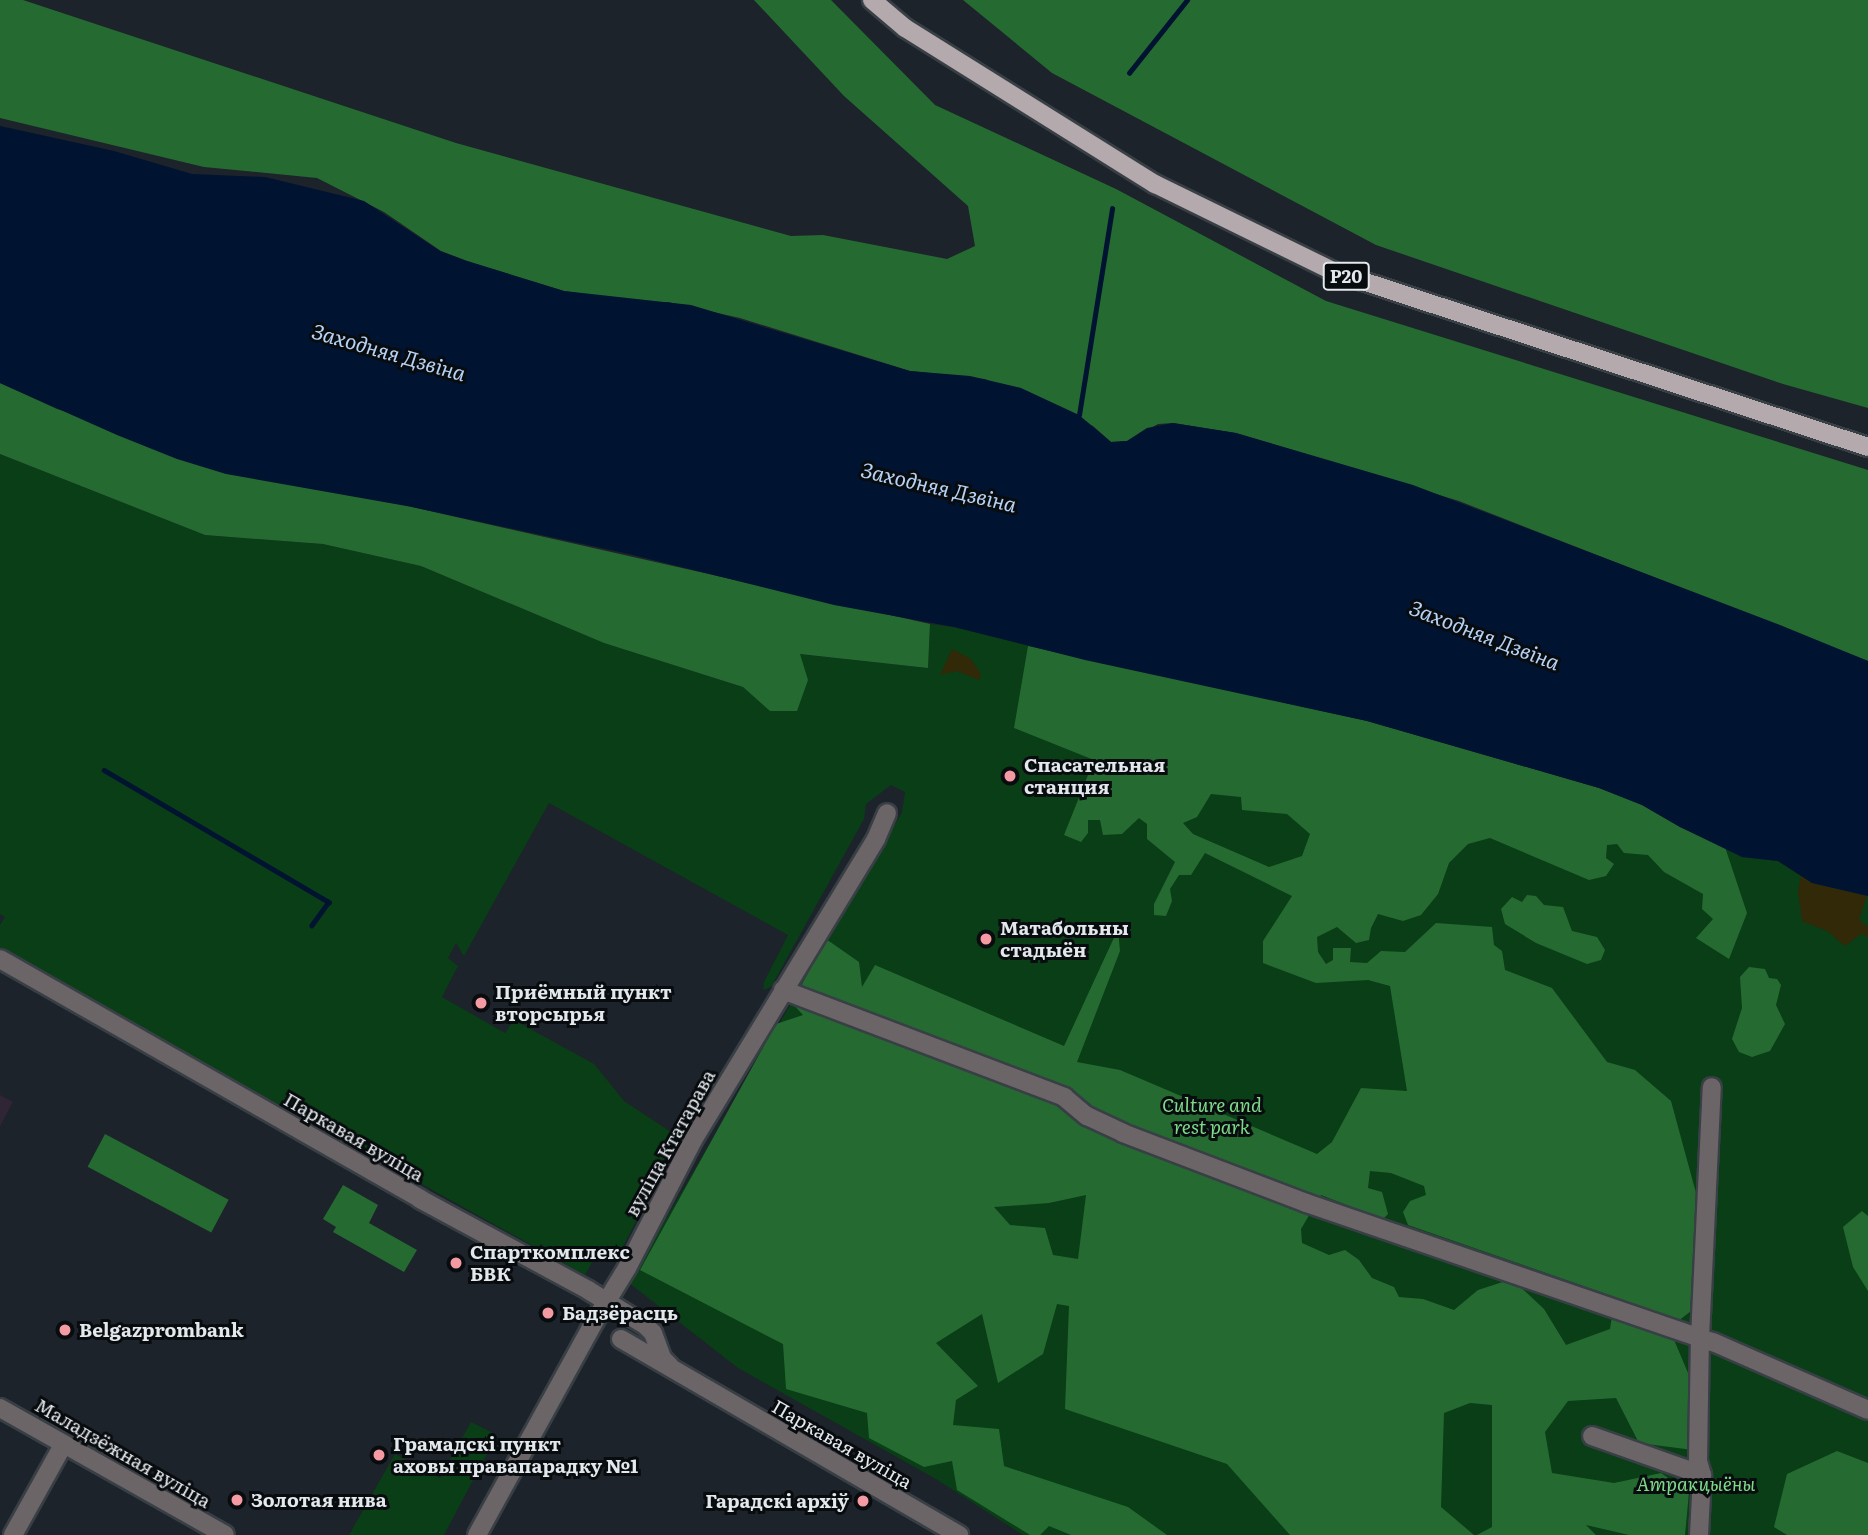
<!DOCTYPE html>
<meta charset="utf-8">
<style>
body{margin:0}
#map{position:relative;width:1868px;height:1535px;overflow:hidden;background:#1c232a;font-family:Literata,serif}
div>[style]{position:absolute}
.education>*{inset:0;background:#2f2534}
.green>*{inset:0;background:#093e16}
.forest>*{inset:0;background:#256b31;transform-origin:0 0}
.sand>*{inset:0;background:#312908}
.water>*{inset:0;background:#001331}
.stream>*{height:4.5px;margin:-2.25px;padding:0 2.25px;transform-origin:2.25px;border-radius:2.25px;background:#001331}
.roads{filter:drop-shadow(2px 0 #383f45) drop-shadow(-2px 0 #383f45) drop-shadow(0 2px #383f45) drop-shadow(0 -2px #383f45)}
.minor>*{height:18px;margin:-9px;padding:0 9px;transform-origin:9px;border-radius:9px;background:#6b6567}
.major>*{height:18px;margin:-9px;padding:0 9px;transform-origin:9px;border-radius:9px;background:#b4a9ac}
.dots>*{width:19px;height:19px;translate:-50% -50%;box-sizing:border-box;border:4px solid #090c0f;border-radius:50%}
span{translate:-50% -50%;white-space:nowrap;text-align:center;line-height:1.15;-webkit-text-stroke:6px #090c0f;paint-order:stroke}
.shield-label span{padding:2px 5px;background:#090c0f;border:2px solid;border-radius:5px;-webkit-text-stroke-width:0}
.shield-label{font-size:18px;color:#e3e8ec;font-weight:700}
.poi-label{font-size:19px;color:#e3e8ec;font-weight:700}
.left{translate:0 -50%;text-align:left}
.right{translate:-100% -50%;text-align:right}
.park-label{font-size:19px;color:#7eda89;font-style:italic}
.street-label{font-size:19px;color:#e3e8ec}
.water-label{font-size:21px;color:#b6d2f5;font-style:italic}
</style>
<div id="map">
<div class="education">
<i style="clip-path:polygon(0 1095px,13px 1102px,0 1126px)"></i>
</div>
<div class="green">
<i style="clip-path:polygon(0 454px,205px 535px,323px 544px,421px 566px,604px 643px,743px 687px,770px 711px,799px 654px,928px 668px,930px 624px,954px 627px,1085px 660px,1367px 721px,1546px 774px,1725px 847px,1742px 857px,1778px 861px,1812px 883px,1868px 896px,1868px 1535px,1023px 1535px,936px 1479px,738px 1368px,629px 1283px,902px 812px,905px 792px,891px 785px,866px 804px,864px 819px,771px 987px,763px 990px,764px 982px,788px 935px,549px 803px,464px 956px,456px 943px,448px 958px,458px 966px,442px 997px,505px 1033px,514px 1020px,594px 1064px,624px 1101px,680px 1138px,618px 1256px,601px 1246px,585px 1275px,0 949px,0 925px,5px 917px,0 914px)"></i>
<i style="clip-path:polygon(471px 1422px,497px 1435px,444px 1535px,349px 1535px,395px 1454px,440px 1478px)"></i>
</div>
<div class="forest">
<i style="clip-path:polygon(0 0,23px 0,456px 143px,791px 236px,823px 235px,947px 259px,975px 246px,968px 206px,844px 96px,754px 0,831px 0,935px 105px,1116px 189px,1326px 301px,1868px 470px,1868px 661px,1459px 501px,1236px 433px,1173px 423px,1158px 424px,1127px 441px,1111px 442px,1093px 426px,985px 379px,910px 371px,740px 318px,668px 302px,640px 302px,564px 291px,467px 261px,441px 251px,384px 212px,317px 178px,204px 167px,0 118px)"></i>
<i style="clip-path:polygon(963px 0,1868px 0,1868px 408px,1783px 384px,1376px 245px,1052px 73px)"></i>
<i style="clip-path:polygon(0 383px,57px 409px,412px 507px,930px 624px,928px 668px,800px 654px,808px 680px,797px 711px,770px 711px,743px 687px,604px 643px,421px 566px,323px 544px,205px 535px,0 454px)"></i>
<i style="clip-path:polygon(evenodd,1028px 646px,1367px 721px,1599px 788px,1642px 805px,1680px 827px,1725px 847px,1747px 913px,1729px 959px,1696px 938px,1713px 919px,1702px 909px,1703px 894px,1664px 872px,1648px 855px,1624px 853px,1617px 844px,1607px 845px,1606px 858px,1614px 864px,1606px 876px,1589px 880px,1490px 838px,1468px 844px,1449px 863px,1438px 894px,1421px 915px,1403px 921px,1378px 914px,1371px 928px,1369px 940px,1356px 943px,1337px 927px,1317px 937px,1318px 952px,1326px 964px,1333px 960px,1333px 948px,1351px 948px,1350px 962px,1367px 963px,1381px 951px,1405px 952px,1436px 923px,1492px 927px,1494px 945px,1502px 951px,1505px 970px,1552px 988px,1607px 1062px,1635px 1070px,1671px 1101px,1699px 1204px,1695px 1308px,1669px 1328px,1691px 1380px,1693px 1450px,1639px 1443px,1616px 1398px,1568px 1401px,1545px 1432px,1552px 1473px,1614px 1483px,1661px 1473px,1689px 1492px,1685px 1535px,1629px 1535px,1586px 1525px,1596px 1535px,1477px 1535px,1492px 1527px,1492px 1405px,1470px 1403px,1444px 1413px,1441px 1507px,1474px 1535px,1290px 1535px,1227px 1464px,1065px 1409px,1069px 1306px,1057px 1304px,1043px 1354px,998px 1383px,982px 1314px,936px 1343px,978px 1386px,956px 1400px,953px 1425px,999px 1429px,1004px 1466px,1128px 1507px,1167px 1535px,1071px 1535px,1049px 1526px,1040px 1535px,1030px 1535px,957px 1490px,952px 1461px,924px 1467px,869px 1438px,867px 1413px,786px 1389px,783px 1344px,640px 1270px,776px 1024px,803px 1015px,792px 1003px,826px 939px,859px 962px,862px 987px,875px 965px,1064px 1046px,1118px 929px,1120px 951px,1077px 1062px,1120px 1070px,1317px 1154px,1332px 1142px,1361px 1088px,1407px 1091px,1390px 986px,1368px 980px,1316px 983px,1263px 963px,1263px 941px,1292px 896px,1205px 853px,1191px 875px,1179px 875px,1170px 889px,1172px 901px,1166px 916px,1154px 915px,1154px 904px,1175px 862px,1147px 839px,1147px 824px,1139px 818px,1122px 834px,1103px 835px,1100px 820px,1088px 820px,1088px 833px,1081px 842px,1064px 835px,1094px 760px,1014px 728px,1028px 646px,1211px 794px,1241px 797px,1242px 810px,1287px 814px,1310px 834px,1302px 856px,1269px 867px,1193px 834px,1183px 823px,1197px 817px,1211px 794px,1028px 646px,1370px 1171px,1391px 1173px,1424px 1186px,1426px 1195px,1410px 1201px,1403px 1212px,1408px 1225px,1615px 1297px,1610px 1329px,1566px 1345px,1544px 1309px,1512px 1279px,1478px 1290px,1454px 1310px,1423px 1299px,1399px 1297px,1394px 1287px,1372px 1278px,1359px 1260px,1345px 1250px,1329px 1255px,1302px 1243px,1301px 1229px,1321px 1195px,1383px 1219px,1388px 1214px,1382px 1192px,1368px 1188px,1370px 1171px,1028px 646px,1086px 1195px,1078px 1259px,1053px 1255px,1045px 1228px,1010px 1225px,994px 1207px,1049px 1203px,1086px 1195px)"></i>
<i style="clip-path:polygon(1527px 895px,1536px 896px,1544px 905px,1563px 907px,1572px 931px,1597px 937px,1605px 950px,1601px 960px,1587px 964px,1536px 943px,1505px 924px,1501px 909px,1512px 897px,1522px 902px)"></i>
<i style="clip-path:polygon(1749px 967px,1765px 969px,1769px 978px,1777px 979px,1781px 985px,1776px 1005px,1785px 1024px,1770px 1051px,1752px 1057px,1739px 1052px,1732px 1039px,1742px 1008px,1740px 977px)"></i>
<i style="left:105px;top:1134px;width:140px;height:37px;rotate:28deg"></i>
<i style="clip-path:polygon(343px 1185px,378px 1205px,369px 1223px,417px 1250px,404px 1272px,333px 1232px,336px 1227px,323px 1219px)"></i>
<i style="clip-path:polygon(1862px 1211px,1868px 1216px,1868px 1291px,1853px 1267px,1843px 1227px)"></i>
<i style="clip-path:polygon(1837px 1451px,1868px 1463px,1868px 1535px,1787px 1535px,1774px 1527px,1787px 1474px)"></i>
</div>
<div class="sand">
<i style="clip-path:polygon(952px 649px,971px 659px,981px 674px,979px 680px,957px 671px,940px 675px)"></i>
<i style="clip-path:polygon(1801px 875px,1812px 883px,1867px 896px,1859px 920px,1868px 927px,1868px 937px,1861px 934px,1845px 946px,1827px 931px,1802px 921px,1798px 892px)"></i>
</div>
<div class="water">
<i style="clip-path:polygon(0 126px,114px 151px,192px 174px,265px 177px,364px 201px,440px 251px,467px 261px,564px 291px,691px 305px,910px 371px,970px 376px,1021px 388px,1079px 415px,1111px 442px,1127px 441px,1147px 428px,1173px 423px,1236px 433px,1413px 485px,1780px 625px,1868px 661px,1868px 896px,1812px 883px,1778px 861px,1742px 857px,1680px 827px,1642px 805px,1599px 788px,1367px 721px,1085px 660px,954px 627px,834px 605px,629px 554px,412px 507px,226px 474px,177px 459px,117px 435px,0 383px)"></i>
</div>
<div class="stream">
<i style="left:1129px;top:73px;width:93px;rotate:-51.5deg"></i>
<i style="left:1079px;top:415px;width:209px;rotate:-80.9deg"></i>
<i style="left:104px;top:770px;width:261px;rotate:30.4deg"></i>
<i style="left:329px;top:902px;width:29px;rotate:126deg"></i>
</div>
<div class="roads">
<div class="minor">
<i style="left:0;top:959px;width:484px;rotate:29.7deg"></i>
<i style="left:420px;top:1199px;width:191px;rotate:28.4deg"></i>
<i style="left:588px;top:1290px;width:67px;rotate:31.6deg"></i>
<i style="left:645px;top:1325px;width:11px;rotate:45deg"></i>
<i style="left:653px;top:1333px;width:27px;rotate:70deg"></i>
<i style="left:662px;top:1358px;width:11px;rotate:45deg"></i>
<i style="left:783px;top:990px;width:301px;rotate:20.8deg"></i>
<i style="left:1064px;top:1097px;width:30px;rotate:40deg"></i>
<i style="left:1087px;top:1116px;width:40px;rotate:25deg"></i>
<i style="left:1123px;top:1133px;width:196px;rotate:20.9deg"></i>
<i style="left:1306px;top:1203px;width:430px;rotate:18.9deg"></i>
<i style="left:1713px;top:1342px;width:169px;rotate:23.7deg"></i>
<i style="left:621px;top:1339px;width:391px;rotate:30.1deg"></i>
<i style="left:0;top:1408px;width:258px;rotate:29.4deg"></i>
<i style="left:1592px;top:1436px;width:117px;rotate:19.5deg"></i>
<i style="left:13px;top:1535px;width:103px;rotate:-60.9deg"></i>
<i style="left:477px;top:1535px;width:243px;rotate:-61.2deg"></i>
<i style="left:594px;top:1322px;width:63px;rotate:-58.6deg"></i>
<i style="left:627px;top:1268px;width:144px;rotate:-62.7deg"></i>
<i style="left:693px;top:1140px;width:352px;rotate:-58.7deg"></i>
<i style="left:876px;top:839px;width:28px;rotate:-67deg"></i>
<i style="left:1699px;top:1535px;width:60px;rotate:-87.1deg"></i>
<i style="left:1702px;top:1475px;width:15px;rotate:-106deg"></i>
<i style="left:1698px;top:1461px;width:124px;rotate:-89.1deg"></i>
<i style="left:1700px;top:1337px;width:250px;rotate:-87.3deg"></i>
</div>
<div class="major">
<i style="left:872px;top:0;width:43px;rotate:40.3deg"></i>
<i style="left:905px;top:28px;width:295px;rotate:32deg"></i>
<i style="left:1155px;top:184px;width:200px;rotate:26.1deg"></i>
<i style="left:1335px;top:272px;width:561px;rotate:18.18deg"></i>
</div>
</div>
<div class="dots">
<i style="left:1010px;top:776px;background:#f49aa3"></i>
<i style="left:986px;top:939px;background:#f49aa3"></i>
<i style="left:481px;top:1003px;background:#f49aa3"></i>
<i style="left:456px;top:1263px;background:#f49aa3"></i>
<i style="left:548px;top:1313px;background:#f49aa3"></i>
<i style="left:65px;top:1330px;background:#f49aa3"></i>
<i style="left:379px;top:1455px;background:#f49aa3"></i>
<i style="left:237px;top:1500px;background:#f49aa3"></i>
<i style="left:863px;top:1501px;background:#f49aa3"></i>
</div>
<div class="shield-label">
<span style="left:1346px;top:276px">Р20</span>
</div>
<div class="poi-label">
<span class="left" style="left:1024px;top:776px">Спасательная<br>станция</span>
<span class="left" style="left:1000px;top:939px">Матабольны<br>стадыён</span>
<span class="left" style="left:495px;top:1003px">Приёмный пункт<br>вторсырья</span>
<span class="left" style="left:470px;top:1263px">Спарткомплекс<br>БВК</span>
<span class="left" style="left:562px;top:1313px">Бадзёрасць</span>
<span class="left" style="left:79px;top:1330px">Belgazprombank</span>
<span class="left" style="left:393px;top:1455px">Грамадскі пункт<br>аховы правапарадку №1</span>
<span class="left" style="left:251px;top:1500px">Золотая нива</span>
<span class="right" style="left:849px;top:1501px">Гарадскі архіў</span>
</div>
<div class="park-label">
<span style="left:1212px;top:1116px">Culture and<br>rest park</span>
<span style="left:1696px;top:1484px">Атракцыёны</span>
</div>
<div class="street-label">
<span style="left:354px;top:1137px;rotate:30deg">Паркавая вуліца</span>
<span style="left:670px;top:1143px;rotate:-61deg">вуліца Ктатарава</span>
<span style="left:842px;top:1444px;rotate:30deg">Паркавая вуліца</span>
<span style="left:123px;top:1453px;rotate:30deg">Маладзёжная вуліца</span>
</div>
<div class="water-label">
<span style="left:389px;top:351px;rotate:16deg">Заходняя Дзвіна</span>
<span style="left:939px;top:486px;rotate:13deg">Заходняя Дзвіна</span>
<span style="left:1485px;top:634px;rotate:21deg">Заходняя Дзвіна</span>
</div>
</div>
